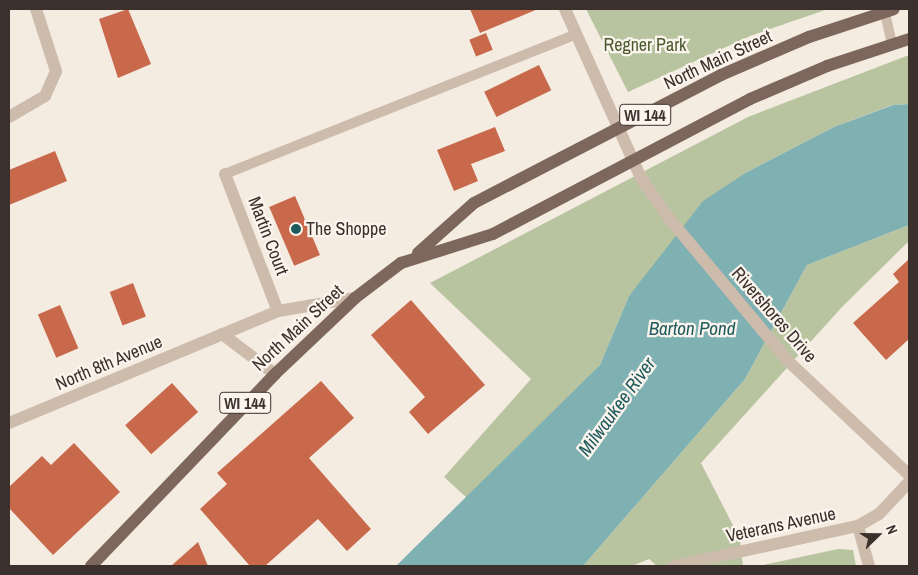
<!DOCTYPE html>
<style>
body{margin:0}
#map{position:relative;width:918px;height:575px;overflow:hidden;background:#f4ebe1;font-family:"Archivo Narrow",sans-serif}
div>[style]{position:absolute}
.green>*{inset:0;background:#b8c4a0}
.water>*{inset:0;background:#7fb0b2}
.building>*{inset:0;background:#c8694b;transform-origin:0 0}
.lane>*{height:10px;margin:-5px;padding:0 5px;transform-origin:5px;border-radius:5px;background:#cdbbac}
.street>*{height:12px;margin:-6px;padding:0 6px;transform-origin:6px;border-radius:6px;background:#cdbbac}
.primary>*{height:12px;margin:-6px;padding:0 6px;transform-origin:6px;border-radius:6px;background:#7d675c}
.dots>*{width:14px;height:14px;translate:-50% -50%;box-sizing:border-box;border:2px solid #fbf5ee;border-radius:50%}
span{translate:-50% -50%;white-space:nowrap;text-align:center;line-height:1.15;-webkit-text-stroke:4.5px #fbf5ee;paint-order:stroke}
.shield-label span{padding:1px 4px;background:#fbf5ee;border:1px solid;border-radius:4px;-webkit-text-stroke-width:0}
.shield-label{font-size:16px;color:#3b302b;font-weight:700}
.park-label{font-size:18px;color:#4a5a2e}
.street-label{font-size:18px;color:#3b302b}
.poi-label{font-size:18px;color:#3b302b}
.left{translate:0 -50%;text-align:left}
.water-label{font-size:19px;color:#1f5a5e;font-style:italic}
.frame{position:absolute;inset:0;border:10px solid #3b302b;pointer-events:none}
.north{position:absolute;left:853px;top:510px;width:50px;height:50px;-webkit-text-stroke:4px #fbf5ee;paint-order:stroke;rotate:68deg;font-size:14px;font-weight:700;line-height:20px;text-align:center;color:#3b302b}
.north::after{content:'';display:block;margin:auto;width:18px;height:22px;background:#3b302b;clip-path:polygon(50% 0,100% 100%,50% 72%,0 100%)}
</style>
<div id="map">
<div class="green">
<i style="clip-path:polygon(586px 9px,828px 9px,750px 36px,628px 92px)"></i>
<i style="clip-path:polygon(909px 55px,909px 104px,892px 105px,834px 127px,747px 172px,629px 296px,600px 365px,530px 438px,467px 498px,444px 477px,531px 379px,430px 283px,748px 117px)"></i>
<i style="clip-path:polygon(909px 225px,909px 241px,842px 307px,701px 463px,740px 539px,743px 566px,657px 566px,649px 559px,632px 566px,583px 566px,745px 379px,807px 265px)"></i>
<i style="clip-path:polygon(838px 549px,853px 550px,856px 566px,759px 566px)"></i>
</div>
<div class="water">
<i style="clip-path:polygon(909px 104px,909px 225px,807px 265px,745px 379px,583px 566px,396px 566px,600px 365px,629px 296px,703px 201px,747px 172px,834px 127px,893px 105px)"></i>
</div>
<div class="building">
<i style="clip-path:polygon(128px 9px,151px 64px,118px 78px,99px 19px)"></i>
<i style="clip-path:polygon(470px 9px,538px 9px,480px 33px)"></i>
<i style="left:486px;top:33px;width:18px;height:18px;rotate:68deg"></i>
<i style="left:539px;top:65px;width:28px;height:61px;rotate:64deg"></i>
<i style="clip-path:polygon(495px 127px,505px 151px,471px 164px,478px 181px,454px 191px,437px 150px)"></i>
<i style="clip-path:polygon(55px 151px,67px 181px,9px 205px,9px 170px)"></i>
<i style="left:295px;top:196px;width:64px;height:28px;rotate:67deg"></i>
<i style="clip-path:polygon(909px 259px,909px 339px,886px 360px,853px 323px,899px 282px,893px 274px)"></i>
<i style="left:133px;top:283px;width:36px;height:25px;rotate:69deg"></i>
<i style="clip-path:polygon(411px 300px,485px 385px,428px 434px,409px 412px,425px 397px,371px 335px)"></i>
<i style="left:60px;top:305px;width:47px;height:24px;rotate:67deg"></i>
<i style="clip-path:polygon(321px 381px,354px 418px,309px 458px,371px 529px,347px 551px,318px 519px,265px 566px,250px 566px,200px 509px,227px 484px,217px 473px)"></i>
<i style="left:172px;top:383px;width:39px;height:63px;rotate:48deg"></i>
<i style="clip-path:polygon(74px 443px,120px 492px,53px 555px,9px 508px,9px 487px,42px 456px,51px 465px)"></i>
<i style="clip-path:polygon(198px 542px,208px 566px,171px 566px)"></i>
</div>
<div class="lane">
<i style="left:884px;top:9px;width:36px;rotate:77deg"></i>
<i style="left:225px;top:174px;width:378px;rotate:-21.7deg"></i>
</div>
<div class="street">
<i style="left:565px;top:9px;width:185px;rotate:65.8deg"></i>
<i style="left:641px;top:178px;width:47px;rotate:55.3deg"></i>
<i style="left:668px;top:217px;width:186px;rotate:50.2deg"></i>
<i style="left:787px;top:360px;width:168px;rotate:43.3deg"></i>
<i style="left:9px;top:117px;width:42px;rotate:-30.3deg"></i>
<i style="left:45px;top:96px;width:27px;rotate:-66deg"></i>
<i style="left:56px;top:71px;width:65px;rotate:-107.9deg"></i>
<i style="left:225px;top:174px;width:147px;rotate:68.9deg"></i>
<i style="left:222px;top:334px;width:66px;rotate:37deg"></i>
<i style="left:9px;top:423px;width:291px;rotate:-22.6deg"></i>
<i style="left:278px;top:311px;width:78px;rotate:-9.6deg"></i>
<i style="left:858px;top:526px;width:41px;rotate:74.6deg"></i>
<i style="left:674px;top:566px;width:188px;rotate:-12.3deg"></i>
<i style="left:858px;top:526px;width:24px;rotate:-30deg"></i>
<i style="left:879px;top:514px;width:44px;rotate:-46.8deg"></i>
</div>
<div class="primary">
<i style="left:418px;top:253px;width:75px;rotate:-41.8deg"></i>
<i style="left:474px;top:203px;width:278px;rotate:-27.4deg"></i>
<i style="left:721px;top:75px;width:96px;rotate:-23.4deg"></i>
<i style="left:809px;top:37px;width:89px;rotate:-18.2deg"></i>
<i style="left:91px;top:566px;width:266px;rotate:-46.2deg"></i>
<i style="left:275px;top:374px;width:110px;rotate:-43.5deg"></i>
<i style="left:355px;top:298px;width:58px;rotate:-37.3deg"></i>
<i style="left:401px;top:263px;width:96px;rotate:-17.5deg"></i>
<i style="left:493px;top:234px;width:290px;rotate:-27.7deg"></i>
<i style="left:750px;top:99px;width:84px;rotate:-23.2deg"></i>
<i style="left:827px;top:66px;width:86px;rotate:-18.2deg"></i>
</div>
<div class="dots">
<i style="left:296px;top:229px;background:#1f5a5e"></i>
</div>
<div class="shield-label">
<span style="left:645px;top:115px">WI 144</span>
<span style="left:245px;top:403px">WI 144</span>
</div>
<div class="park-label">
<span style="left:645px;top:45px">Regner Park</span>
</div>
<div class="street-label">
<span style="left:718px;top:60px;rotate:-25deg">North Main Street</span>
<span style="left:268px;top:236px;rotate:69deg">Martin Court</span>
<span style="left:774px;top:315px;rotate:49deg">Rivershores Drive</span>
<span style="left:298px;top:328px;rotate:-43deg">North Main Street</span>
<span style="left:109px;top:363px;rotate:-23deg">North 8th Avenue</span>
<span style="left:781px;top:525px;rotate:-12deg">Veterans Avenue</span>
</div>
<div class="poi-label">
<span class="left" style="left:306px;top:229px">The Shoppe</span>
</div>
<div class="water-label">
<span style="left:692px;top:329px">Barton Pond</span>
<span style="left:617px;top:407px;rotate:-54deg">Milwaukee River</span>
</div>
<div class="frame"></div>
<div class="north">N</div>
</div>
